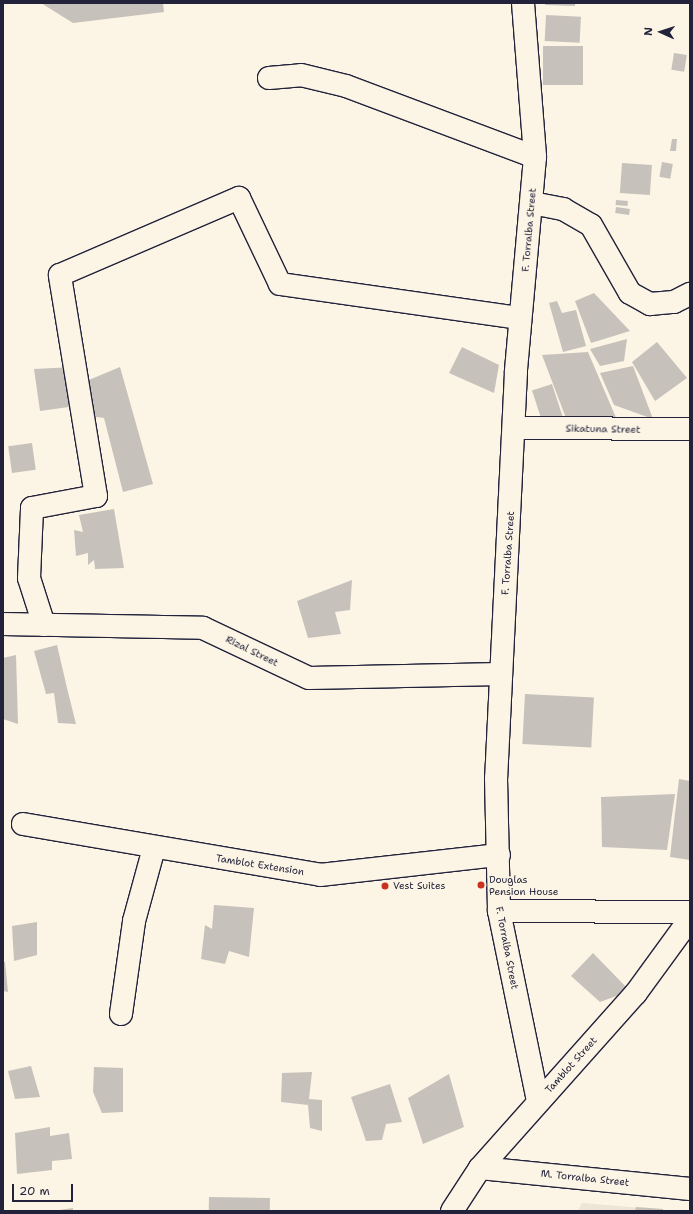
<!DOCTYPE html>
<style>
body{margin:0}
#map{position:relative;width:693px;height:1214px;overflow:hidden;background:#fcf5e5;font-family:"Shantell Sans",sans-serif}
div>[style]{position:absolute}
.built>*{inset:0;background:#ece5d8}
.building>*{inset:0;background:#c6c1bb;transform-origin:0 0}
.roads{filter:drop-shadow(1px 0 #22223b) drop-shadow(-1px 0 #22223b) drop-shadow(0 1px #22223b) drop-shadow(0 -1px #22223b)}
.minor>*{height:22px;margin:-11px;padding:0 11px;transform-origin:11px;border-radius:11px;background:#fcf5e5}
.tertiary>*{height:22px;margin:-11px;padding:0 11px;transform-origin:11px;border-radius:11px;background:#fcf5e5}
.secondary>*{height:22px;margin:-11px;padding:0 11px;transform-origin:11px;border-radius:11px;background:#fcf5e5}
.dots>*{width:11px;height:11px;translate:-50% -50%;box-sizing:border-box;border:2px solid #fcf5e5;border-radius:50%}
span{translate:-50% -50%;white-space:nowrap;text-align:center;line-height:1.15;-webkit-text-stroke:3.5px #fcf5e5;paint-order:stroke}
.street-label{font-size:10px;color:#22223b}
.poi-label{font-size:10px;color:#22223b}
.left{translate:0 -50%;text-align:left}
.frame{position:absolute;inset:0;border:4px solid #22223b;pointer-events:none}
.north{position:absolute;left:641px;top:12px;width:40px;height:40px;-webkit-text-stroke:3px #fcf5e5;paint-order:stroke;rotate:273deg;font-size:11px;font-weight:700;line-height:16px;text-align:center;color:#22223b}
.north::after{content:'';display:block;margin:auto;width:14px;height:18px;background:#22223b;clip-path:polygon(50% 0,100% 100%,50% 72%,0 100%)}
.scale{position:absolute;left:12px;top:1184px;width:61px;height:18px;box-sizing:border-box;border:2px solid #22223b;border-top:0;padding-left:5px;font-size:12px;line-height:14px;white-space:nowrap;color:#22223b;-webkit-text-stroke:3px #fcf5e5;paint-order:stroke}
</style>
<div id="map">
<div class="built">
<i style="clip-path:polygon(582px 1203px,678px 1211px,578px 1211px)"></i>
</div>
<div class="building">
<i style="clip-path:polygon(41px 3px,163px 3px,164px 12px,73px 23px)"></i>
<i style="clip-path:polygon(545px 3px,575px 3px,575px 6px,545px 5px)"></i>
<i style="left:546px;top:15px;width:35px;height:26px;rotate:3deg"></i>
<i style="left:543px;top:46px;width:40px;height:39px"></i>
<i style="left:674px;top:53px;width:13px;height:17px;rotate:9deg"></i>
<i style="clip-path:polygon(672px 139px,677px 139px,676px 151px,670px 151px)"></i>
<i style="left:662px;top:162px;width:11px;height:15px;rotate:10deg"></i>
<i style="left:622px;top:163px;width:30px;height:30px;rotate:4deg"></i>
<i style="left:616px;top:200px;width:12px;height:5px;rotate:5deg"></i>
<i style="left:616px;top:207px;width:14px;height:6px;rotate:8deg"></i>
<i style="clip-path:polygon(594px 293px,630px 331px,591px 343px,575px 301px)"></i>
<i style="clip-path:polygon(557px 301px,562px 313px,576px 310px,586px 346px,563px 352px,549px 303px)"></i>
<i style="clip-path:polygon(627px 339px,624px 361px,600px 366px,590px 349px)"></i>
<i style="clip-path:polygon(657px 342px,687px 378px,655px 401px,632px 362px)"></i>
<i style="clip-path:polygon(462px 347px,499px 365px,494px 393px,449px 373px)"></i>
<i style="clip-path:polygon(588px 352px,617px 420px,566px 418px,542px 355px)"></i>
<i style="clip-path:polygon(633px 366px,653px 419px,614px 405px,600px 373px)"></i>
<i style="clip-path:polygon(73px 367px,76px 406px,40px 411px,34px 369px)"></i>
<i style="clip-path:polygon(120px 367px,153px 484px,123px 492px,104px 418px,89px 416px,84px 382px)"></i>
<i style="left:552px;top:384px;width:35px;height:21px;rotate:72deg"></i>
<i style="left:32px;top:443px;width:27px;height:24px;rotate:82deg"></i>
<i style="clip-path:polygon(114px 509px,124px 568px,95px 569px,94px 560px,88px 565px,88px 553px,76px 556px,74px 530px,83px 532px,79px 515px)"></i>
<i style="clip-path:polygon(352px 580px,350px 610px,335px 612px,341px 634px,308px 638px,297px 601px)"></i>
<i style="clip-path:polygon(57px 645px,67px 688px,76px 724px,58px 723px,54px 693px,46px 694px,34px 651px)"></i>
<i style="clip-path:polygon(16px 655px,18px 724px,3px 719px,3px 658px)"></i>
<i style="left:525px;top:694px;width:69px;height:50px;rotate:3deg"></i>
<i style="clip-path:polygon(679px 779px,690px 781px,690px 860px,670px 857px)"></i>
<i style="clip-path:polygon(675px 794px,667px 850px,602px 847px,601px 797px)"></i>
<i style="clip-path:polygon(214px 905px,254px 908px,249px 957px,229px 951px,225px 964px,201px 959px,205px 925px,212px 929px)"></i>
<i style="clip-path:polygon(37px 922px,37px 955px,14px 961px,12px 926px)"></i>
<i style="clip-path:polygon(593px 953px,630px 991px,600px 1002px,571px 976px)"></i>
<i style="clip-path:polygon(3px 962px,5px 962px,8px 992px,3px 991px)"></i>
<i style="clip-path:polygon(31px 1066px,40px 1097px,15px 1099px,8px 1071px)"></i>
<i style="clip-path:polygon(94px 1067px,123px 1068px,123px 1112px,102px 1113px,93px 1092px)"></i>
<i style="clip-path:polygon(312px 1072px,309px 1099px,322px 1100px,322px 1131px,310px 1128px,308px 1105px,281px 1102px,282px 1073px)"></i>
<i style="clip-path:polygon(449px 1074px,464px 1127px,423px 1144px,408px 1098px)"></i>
<i style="clip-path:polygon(390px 1084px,402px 1122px,386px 1124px,382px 1140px,366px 1141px,351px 1097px)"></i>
<i style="clip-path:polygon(50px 1127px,50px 1136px,69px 1133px,72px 1159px,52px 1161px,52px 1170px,17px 1174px,15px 1133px)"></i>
<i style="left:209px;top:1197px;width:61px;height:14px;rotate:1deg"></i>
<i style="clip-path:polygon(636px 1207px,663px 1209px,663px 1211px,635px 1211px)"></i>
<i style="clip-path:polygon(73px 1208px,73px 1211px,59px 1211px,59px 1210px)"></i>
</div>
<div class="roads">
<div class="minor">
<i style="left:269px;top:78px;width:32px;rotate:-5deg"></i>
<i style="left:301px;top:75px;width:46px;rotate:13.7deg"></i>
<i style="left:346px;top:86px;width:202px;rotate:20.6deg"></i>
<i style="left:532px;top:203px;width:32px;rotate:11deg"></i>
<i style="left:563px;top:209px;width:32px;rotate:30deg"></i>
<i style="left:591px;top:225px;width:78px;rotate:60.2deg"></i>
<i style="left:630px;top:293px;width:23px;rotate:29deg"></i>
<i style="left:650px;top:304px;width:24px;rotate:-5deg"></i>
<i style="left:674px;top:302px;width:18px;rotate:-27deg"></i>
<i style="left:516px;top:428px;width:174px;rotate:0.3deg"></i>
<i style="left:44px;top:625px;width:49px;rotate:-107.7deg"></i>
<i style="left:29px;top:578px;width:70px;rotate:-87.5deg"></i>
<i style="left:32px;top:508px;width:65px;rotate:-10.6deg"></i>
<i style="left:96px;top:496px;width:224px;rotate:-99.3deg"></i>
<i style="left:60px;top:275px;width:195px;rotate:-23.3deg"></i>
<i style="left:239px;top:198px;width:95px;rotate:64.5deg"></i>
<i style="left:280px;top:284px;width:242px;rotate:8.1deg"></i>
<i style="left:23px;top:824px;width:301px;rotate:9.7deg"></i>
<i style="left:320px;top:875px;width:180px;rotate:-6.4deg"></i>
<i style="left:499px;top:911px;width:191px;rotate:0.3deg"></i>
<i style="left:121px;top:1014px;width:94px;rotate:-82deg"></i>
<i style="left:134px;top:921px;width:76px;rotate:-74.7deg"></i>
</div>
<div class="tertiary">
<i style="left:523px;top:3px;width:154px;rotate:85.5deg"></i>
<i style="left:535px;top:157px;width:216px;rotate:95.1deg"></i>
<i style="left:516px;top:372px;width:406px;rotate:92.8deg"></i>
<i style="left:496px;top:778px;width:133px;rotate:88.7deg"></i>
<i style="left:499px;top:911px;width:194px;rotate:78.4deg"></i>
<i style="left:3px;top:624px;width:200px;rotate:1.1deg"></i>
<i style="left:203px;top:628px;width:117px;rotate:25.3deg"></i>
<i style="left:309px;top:678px;width:192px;rotate:-1.2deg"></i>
<i style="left:480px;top:1168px;width:211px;rotate:5.7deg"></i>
</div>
<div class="secondary">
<i style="left:452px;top:1211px;width:51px;rotate:-56.9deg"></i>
<i style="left:480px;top:1168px;width:234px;rotate:-48.3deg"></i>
<i style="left:636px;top:993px;width:92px;rotate:-53.9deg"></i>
</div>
</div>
<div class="dots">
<i style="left:481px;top:885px;background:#c8321e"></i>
<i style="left:385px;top:886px;background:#c8321e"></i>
</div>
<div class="street-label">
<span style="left:529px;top:230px;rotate:-85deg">F. Torralba Street</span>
<span style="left:603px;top:429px;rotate:1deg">Sikatuna Street</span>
<span style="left:508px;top:553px;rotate:-86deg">F. Torralba Street</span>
<span style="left:252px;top:651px;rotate:26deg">Rizal Street</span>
<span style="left:260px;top:865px;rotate:9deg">Tamblot Extension</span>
<span style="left:507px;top:948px;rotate:79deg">F. Torralba Street</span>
<span style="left:571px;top:1065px;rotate:-48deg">Tamblot Street</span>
<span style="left:585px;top:1178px;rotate:6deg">M. Torralba Street</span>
</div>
<div class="poi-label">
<span class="left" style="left:489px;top:885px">Douglas<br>Pension House</span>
<span class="left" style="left:393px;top:886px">Vest Suites</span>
</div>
<div class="frame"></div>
<div class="north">N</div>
<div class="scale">20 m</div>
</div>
